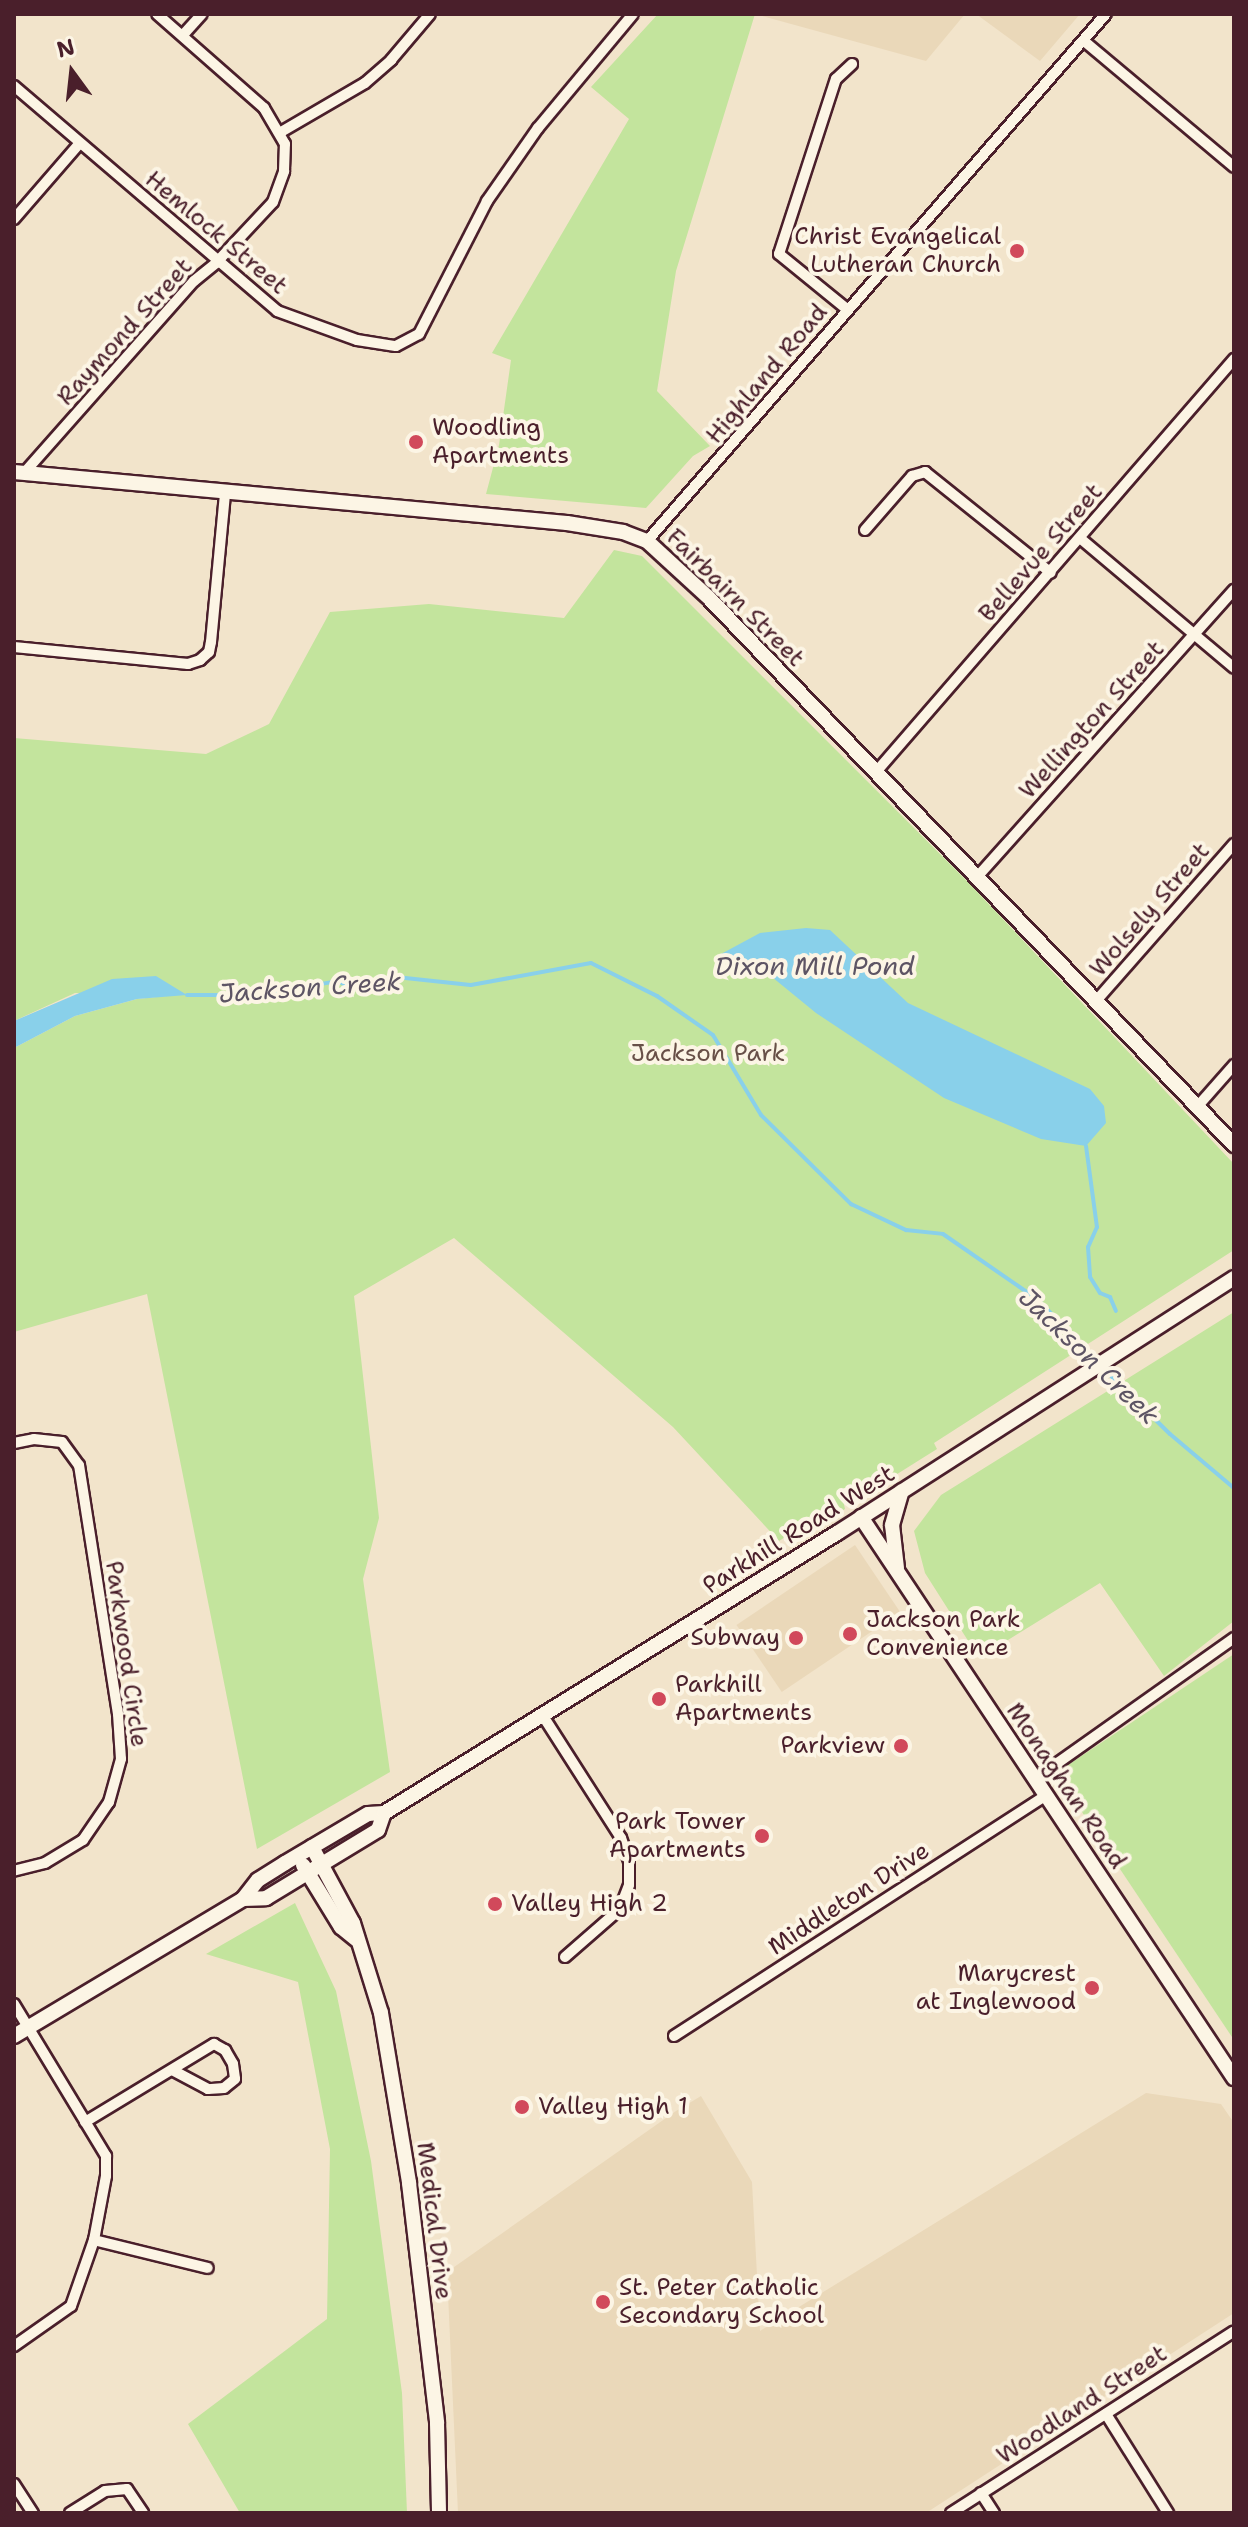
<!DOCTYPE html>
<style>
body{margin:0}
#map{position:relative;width:1248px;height:2527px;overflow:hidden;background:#f2e4cb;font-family:"Shantell Sans",sans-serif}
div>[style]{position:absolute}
.built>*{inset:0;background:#ead8b9;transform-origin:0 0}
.green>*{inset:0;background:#c3e49d}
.water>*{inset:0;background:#89d0ea}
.stream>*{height:4px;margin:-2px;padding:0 2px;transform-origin:2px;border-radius:2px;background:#89d0ea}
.roads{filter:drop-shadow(2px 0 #4a1f2b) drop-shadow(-2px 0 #4a1f2b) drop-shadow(0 2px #4a1f2b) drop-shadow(0 -2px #4a1f2b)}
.minor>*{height:10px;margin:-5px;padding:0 5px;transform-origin:5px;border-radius:5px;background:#fcf5e5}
.secondary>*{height:14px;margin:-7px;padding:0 7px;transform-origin:7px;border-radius:7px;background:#fcf5e5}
.dots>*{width:22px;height:22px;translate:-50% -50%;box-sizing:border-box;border:4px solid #fcf5e5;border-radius:50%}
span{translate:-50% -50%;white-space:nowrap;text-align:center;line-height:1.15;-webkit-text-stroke:8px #fcf5e5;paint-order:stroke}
.street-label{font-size:24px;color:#4a1f2b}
.poi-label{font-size:24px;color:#4a1f2b}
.right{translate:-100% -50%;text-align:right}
.left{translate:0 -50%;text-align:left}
.park-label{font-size:24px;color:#685048}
.water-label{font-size:26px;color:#5d5464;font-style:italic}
.frame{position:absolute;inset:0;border:16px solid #4a1f2b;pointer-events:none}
.north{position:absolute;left:32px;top:32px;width:80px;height:80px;-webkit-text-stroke:6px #fcf5e5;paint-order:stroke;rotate:345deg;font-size:22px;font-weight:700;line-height:32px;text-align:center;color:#4a1f2b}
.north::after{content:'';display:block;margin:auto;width:28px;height:36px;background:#4a1f2b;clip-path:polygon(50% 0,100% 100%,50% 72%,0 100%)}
</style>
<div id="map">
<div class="built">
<i style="clip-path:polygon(755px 14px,965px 14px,926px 61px)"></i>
<i style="clip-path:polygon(976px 14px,1080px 14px,1040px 61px)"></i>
<i style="left:855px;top:1545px;width:81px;height:143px;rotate:56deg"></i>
<i style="clip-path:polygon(1146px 2093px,1221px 2104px,1234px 2123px,1234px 2313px,926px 2513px,458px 2513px,447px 2272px,676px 2111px,701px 2096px,752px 2182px,760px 2331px)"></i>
</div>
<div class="green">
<i style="clip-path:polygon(658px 14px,755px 14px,676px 271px,657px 391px,710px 446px,693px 456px,646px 508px,486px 494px,499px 445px,511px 360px,492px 353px,629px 119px,591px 87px)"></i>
<i style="clip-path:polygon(614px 550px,642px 556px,966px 880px,1234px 1164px,1234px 1250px,934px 1443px,937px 1449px,859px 1498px,854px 1494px,843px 1500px,845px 1509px,800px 1535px,793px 1532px,779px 1541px,673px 1427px,454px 1238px,354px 1296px,379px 1518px,363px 1579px,390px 1772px,257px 1849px,147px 1294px,14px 1332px,14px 1048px,75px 1016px,137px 999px,186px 994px,75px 993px,14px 1021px,14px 738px,206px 754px,269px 724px,330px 612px,429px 604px,564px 618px)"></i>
<i style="clip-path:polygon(1234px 1312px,1234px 1621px,1164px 1676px,1100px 1583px,979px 1658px,925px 1573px,914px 1531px,941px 1495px)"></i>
<i style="clip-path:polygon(1234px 1654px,1234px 2040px,1056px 1773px)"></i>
<i style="clip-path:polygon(295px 1903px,336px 1991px,371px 2161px,402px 2393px,407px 2513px,240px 2513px,188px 2424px,327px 2319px,330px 2149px,298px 1982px,206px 1954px)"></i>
</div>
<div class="water">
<i style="clip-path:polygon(806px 928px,830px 930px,908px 1003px,1090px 1089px,1104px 1106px,1106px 1123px,1086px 1146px,1041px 1139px,944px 1098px,816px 1013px,772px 977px,743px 970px,721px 954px,760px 933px)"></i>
<i style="clip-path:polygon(156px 976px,187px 995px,137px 999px,75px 1016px,14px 1048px,14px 1021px,112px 979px)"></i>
</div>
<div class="stream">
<i style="left:187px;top:995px;width:74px"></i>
<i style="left:261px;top:995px;width:77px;rotate:-10.4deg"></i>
<i style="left:337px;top:981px;width:8px;rotate:23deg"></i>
<i style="left:344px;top:984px;width:52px;rotate:-7.7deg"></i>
<i style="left:396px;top:977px;width:75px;rotate:6.1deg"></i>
<i style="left:471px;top:985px;width:122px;rotate:-10.4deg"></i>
<i style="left:591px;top:963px;width:74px;rotate:26.6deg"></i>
<i style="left:657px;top:996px;width:68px;rotate:34.9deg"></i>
<i style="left:713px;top:1035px;width:93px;rotate:59deg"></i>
<i style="left:761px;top:1115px;width:127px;rotate:44.7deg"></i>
<i style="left:851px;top:1204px;width:61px;rotate:25.3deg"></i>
<i style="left:906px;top:1230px;width:37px;rotate:6deg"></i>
<i style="left:943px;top:1234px;width:114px;rotate:34.7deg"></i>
<i style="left:1037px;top:1299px;width:86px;rotate:45.9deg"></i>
<i style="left:1086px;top:1146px;width:82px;rotate:82.3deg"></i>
<i style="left:1097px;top:1227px;width:22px;rotate:114deg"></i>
<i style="left:1088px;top:1247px;width:30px;rotate:86deg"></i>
<i style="left:1090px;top:1277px;width:19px;rotate:58deg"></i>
<i style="left:1100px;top:1293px;width:11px;rotate:22deg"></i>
<i style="left:1110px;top:1297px;width:15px;rotate:67deg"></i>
<i style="left:1103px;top:1368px;width:94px;rotate:44.6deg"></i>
<i style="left:1170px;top:1434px;width:84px;rotate:40.2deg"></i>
</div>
<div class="roads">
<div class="minor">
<i style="left:183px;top:35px;width:28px;rotate:-48deg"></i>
<i style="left:1084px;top:41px;width:196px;rotate:40deg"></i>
<i style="left:14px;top:86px;width:346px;rotate:40.5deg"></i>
<i style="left:277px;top:311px;width:85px;rotate:19.9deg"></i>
<i style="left:357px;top:340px;width:39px;rotate:9deg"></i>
<i style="left:396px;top:346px;width:26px;rotate:-28deg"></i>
<i style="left:419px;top:334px;width:149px;rotate:-62.9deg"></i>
<i style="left:487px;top:201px;width:89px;rotate:-55.1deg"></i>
<i style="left:538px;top:128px;width:148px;rotate:-50.2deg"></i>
<i style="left:281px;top:132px;width:97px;rotate:-30.3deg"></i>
<i style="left:365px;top:83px;width:35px;rotate:-41deg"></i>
<i style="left:391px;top:60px;width:60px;rotate:-49.7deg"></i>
<i style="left:14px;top:219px;width:99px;rotate:-49.1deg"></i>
<i style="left:848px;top:310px;width:89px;rotate:-140.9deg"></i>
<i style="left:779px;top:254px;width:184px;rotate:-72deg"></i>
<i style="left:836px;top:79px;width:22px;rotate:-43deg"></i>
<i style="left:24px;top:473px;width:256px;rotate:-48.5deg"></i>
<i style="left:194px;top:281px;width:28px;rotate:-39deg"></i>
<i style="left:216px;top:263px;width:83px;rotate:-46.9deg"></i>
<i style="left:273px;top:202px;width:33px;rotate:-70deg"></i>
<i style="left:284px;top:171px;width:27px;rotate:-88deg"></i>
<i style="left:285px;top:144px;width:42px;rotate:-120.3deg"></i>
<i style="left:264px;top:108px;width:142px;rotate:-138.7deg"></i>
<i style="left:865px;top:530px;width:72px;rotate:-49deg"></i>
<i style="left:912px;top:476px;width:14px;rotate:-17deg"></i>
<i style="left:925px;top:472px;width:161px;rotate:38.7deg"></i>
<i style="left:1081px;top:539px;width:200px;rotate:40.1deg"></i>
<i style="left:647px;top:541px;width:699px;rotate:-48.95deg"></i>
<i style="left:14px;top:647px;width:175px;rotate:5.6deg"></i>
<i style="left:188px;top:664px;width:13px;rotate:-18deg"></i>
<i style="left:200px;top:660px;width:12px;rotate:-42deg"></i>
<i style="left:209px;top:652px;width:10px;rotate:-79deg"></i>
<i style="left:211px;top:642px;width:149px;rotate:-84.6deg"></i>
<i style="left:876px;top:772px;width:547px;rotate:-49.08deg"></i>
<i style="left:978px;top:876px;width:384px;rotate:-48.2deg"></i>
<i style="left:1096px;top:1001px;width:209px;rotate:-48.7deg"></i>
<i style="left:1197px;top:1107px;width:56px;rotate:-48.6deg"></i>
<i style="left:14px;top:1443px;width:20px;rotate:-11deg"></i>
<i style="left:34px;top:1439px;width:28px;rotate:6deg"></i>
<i style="left:62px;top:1442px;width:29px;rotate:54deg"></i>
<i style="left:79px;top:1465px;width:252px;rotate:81.1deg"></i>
<i style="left:118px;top:1714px;width:45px;rotate:86.2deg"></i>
<i style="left:121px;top:1759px;width:45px;rotate:105.6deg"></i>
<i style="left:109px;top:1802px;width:46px;rotate:124.4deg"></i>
<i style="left:83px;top:1840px;width:44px;rotate:148.8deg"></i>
<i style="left:45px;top:1863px;width:32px;rotate:166deg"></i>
<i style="left:543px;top:1716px;width:145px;rotate:57.4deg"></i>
<i style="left:621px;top:1838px;width:24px;rotate:71deg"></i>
<i style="left:629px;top:1861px;width:24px;rotate:90deg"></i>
<i style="left:629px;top:1885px;width:26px;rotate:111deg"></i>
<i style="left:620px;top:1909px;width:73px;rotate:138.9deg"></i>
<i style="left:1035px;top:1779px;width:244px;rotate:-35.3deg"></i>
<i style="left:14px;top:2004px;width:178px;rotate:58.8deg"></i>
<i style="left:106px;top:2156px;width:20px;rotate:90deg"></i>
<i style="left:106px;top:2176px;width:65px;rotate:100.6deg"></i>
<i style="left:94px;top:2240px;width:70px;rotate:109.2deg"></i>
<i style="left:71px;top:2306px;width:70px;rotate:144.9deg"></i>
<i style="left:674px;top:2036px;width:443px;rotate:-32.9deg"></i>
<i style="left:85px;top:2122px;width:151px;rotate:-31.2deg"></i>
<i style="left:214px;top:2044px;width:13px;rotate:29deg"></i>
<i style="left:225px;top:2050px;width:16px;rotate:60deg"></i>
<i style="left:233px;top:2064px;width:15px;rotate:82deg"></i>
<i style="left:235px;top:2079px;width:14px;rotate:141deg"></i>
<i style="left:224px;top:2088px;width:16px;rotate:176deg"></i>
<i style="left:208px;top:2089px;width:40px;rotate:-152deg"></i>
<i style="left:94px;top:2240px;width:117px;rotate:13.8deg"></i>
<i style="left:1106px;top:2414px;width:117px;rotate:57.9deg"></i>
<i style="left:14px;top:2484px;width:35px;rotate:57deg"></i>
<i style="left:981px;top:2493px;width:24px;rotate:57deg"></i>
<i style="left:70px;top:2513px;width:41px;rotate:-32.2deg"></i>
<i style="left:105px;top:2491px;width:22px;rotate:-5deg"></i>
<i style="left:127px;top:2489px;width:29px;rotate:56deg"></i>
<i style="left:951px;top:2513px;width:336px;rotate:-32.7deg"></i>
</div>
<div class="secondary">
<i style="left:14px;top:472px;width:555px;rotate:5.27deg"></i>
<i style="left:567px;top:523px;width:57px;rotate:9.1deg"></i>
<i style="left:623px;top:532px;width:26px;rotate:21deg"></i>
<i style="left:647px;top:541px;width:83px;rotate:42.6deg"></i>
<i style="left:708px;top:597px;width:760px;rotate:46.17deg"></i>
<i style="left:861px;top:1517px;width:674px;rotate:56.38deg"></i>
<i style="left:897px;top:1568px;width:43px;rotate:-96.6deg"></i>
<i style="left:892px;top:1525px;width:35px;rotate:-74deg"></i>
<i style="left:312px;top:1847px;width:86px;rotate:61.7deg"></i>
<i style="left:353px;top:1923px;width:94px;rotate:72.7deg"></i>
<i style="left:381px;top:2013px;width:172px;rotate:80.6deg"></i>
<i style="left:409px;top:2183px;width:242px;rotate:83.3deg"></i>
<i style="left:437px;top:2423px;width:90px;rotate:88.7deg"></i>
<i style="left:303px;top:1865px;width:73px;rotate:58.5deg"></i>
<i style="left:341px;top:1927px;width:19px;rotate:39deg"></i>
<i style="left:243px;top:1899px;width:23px;rotate:-2deg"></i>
<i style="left:266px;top:1898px;width:131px;rotate:-31.3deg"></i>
<i style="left:378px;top:1830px;width:18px;rotate:-71deg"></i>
<i style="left:14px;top:2036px;width:267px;rotate:-30.9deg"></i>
<i style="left:243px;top:1899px;width:24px;rotate:-52deg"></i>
<i style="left:258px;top:1880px;width:32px;rotate:-32deg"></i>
<i style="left:285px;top:1863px;width:96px;rotate:-30.6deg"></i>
<i style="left:368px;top:1814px;width:16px;rotate:-4deg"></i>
<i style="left:384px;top:1813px;width:533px;rotate:-31.72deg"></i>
<i style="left:837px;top:1533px;width:472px;rotate:-32.7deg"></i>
</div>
</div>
<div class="dots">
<i style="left:1017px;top:251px;background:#d1495b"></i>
<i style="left:416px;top:442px;background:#d1495b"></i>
<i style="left:850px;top:1634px;background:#d1495b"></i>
<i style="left:796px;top:1638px;background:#d1495b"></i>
<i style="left:659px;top:1699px;background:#d1495b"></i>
<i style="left:901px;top:1746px;background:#d1495b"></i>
<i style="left:762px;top:1836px;background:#d1495b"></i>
<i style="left:495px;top:1904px;background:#d1495b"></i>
<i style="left:1092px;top:1988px;background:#d1495b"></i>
<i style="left:522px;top:2107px;background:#d1495b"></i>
<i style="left:603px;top:2302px;background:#d1495b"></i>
</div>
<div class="street-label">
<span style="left:216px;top:233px;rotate:40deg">Hemlock Street</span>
<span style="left:125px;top:332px;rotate:-48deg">Raymond Street</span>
<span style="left:767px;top:374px;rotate:-50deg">Highland Road</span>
<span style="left:1041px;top:553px;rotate:-49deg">Bellevue Street</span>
<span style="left:735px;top:598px;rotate:45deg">Fairbairn Street</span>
<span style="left:1092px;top:720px;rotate:-48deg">Wellington Street</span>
<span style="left:1150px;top:910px;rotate:-49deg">Wolsely Street</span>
<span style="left:799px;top:1530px;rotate:-32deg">Parkhill Road West</span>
<span style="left:126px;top:1654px;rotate:82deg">Parkwood Circle</span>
<span style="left:1066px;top:1786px;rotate:56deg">Monaghan Road</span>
<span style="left:849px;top:1899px;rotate:-33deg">Middleton Drive</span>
<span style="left:434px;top:2221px;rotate:83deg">Medical Drive</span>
<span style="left:1082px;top:2405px;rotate:-33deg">Woodland Street</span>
</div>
<div class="poi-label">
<span class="right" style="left:1001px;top:251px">Christ Evangelical<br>Lutheran Church</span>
<span class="left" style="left:432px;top:442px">Woodling<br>Apartments</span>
<span class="left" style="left:866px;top:1634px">Jackson Park<br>Convenience</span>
<span class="right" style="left:780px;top:1638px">Subway</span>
<span class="left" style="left:675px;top:1699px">Parkhill<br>Apartments</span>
<span class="right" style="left:885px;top:1746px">Parkview</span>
<span class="right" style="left:746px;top:1836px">Park Tower<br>Apartments</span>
<span class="left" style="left:511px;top:1904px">Valley High 2</span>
<span class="right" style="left:1076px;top:1988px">Marycrest<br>at Inglewood</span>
<span class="left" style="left:538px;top:2107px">Valley High 1</span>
<span class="left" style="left:619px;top:2302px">St. Peter Catholic<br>Secondary School</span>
</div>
<div class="park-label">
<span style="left:708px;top:1054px">Jackson Park</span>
</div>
<div class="water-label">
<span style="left:815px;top:966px">Dixon Mill Pond</span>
<span style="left:310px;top:987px;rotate:-4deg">Jackson Creek</span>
<span style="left:1089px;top:1356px;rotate:44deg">Jackson Creek</span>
</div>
<div class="frame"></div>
<div class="north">N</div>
</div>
